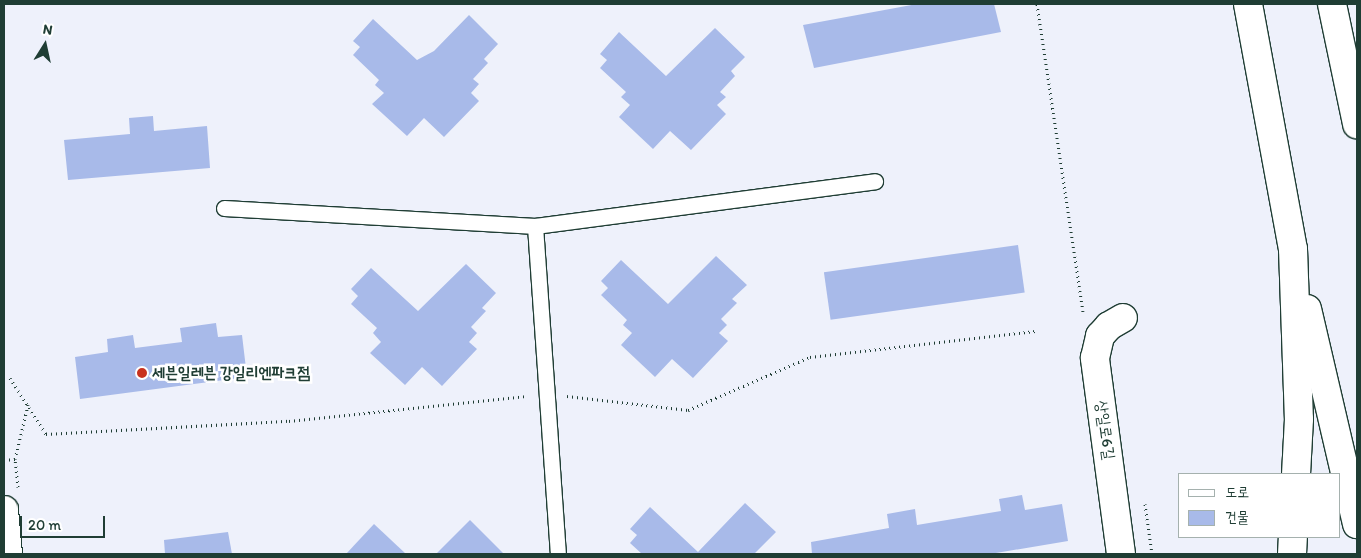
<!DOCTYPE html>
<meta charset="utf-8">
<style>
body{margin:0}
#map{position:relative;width:1361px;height:558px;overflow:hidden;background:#eef1fb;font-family:Itim,"Poor Story",sans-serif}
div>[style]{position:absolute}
.building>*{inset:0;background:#a8bae9;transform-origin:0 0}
.path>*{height:3px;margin-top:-1.5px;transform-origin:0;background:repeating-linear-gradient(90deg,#1f3d34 0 1px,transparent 0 5px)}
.roads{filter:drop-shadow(1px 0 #1f3d34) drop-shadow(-1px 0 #1f3d34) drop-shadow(0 1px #1f3d34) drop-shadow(0 -1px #1f3d34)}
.lane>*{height:15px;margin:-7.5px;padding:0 7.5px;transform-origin:7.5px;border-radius:7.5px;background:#fff}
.street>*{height:28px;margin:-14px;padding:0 14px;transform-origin:14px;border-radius:14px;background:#fff}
.highway>*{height:28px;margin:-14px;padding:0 14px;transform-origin:14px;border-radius:14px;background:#fff}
.dots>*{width:14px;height:14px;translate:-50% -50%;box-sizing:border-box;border:2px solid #fff;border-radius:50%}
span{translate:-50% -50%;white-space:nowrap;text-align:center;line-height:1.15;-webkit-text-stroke:5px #fff;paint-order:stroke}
.poi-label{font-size:16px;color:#1f3d34;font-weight:700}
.left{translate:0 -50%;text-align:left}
.street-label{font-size:16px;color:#1f3d34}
.frame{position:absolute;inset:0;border:5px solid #1f3d34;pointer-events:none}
.legend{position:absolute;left:1178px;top:473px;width:162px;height:65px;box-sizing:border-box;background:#fff;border:1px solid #a5b1ae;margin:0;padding:6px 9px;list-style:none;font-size:15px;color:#1f3d34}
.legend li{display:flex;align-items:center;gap:10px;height:25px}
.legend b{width:25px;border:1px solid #a5b1ae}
.north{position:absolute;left:20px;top:20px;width:50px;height:50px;-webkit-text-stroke:4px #fff;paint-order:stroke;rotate:10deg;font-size:14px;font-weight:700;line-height:20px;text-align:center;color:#1f3d34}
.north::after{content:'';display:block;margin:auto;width:18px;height:22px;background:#1f3d34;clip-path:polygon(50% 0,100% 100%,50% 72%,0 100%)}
.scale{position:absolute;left:20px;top:516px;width:85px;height:22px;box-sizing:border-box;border:2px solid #1f3d34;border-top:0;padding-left:6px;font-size:15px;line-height:18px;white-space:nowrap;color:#1f3d34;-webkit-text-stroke:4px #fff;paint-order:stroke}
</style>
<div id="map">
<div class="building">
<i style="clip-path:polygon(917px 4px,994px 4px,1001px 32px,814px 68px,803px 25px)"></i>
<i style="clip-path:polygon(469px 15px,498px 44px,484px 59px,488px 63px,473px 79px,479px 84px,471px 93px,479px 101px,444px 137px,424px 118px,407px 136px,372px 104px,384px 93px,375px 85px,379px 80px,353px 55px,360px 47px,353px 41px,373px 19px,417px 60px,434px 51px)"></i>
<i style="clip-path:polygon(715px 28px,745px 57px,731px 71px,735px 76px,720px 92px,726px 97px,717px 105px,726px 114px,691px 150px,670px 131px,653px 149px,619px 117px,630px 105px,621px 97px,626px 92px,600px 68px,607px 60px,600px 54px,619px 32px,666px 76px)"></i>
<i style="clip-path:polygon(153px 116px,154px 131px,207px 126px,210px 168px,68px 180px,64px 140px,130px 134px,129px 118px)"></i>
<i style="left:1018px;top:245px;width:48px;height:196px;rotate:82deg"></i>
<i style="clip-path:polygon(716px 256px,747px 285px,732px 299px,737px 303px,721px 319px,727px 325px,719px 333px,728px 341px,693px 378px,672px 359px,655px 377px,621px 345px,632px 333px,623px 325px,627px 320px,601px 295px,608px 288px,601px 281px,621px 260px,668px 304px)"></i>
<i style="clip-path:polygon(466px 264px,496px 293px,482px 308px,486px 311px,471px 327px,477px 333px,469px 342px,477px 349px,442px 386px,422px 367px,405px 385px,370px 353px,381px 342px,373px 333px,377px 328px,351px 304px,358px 296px,351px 289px,371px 268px,418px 311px)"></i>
<i style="clip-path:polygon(216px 323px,218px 337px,242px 335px,247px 377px,80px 399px,75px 357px,108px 352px,107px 339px,133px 335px,135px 348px,182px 342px,180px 328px)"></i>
<i style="clip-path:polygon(1022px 495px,1025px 510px,1062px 504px,1068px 541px,990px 554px,812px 554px,811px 542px,889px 528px,887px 514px,915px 509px,917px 525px,1001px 511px,999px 499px)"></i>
<i style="clip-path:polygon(745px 503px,776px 532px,754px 554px,642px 554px,630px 543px,637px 535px,630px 529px,650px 507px,698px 552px)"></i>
<i style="clip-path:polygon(470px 520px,504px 554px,436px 554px)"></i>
<i style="clip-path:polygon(374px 524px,406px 554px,346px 554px)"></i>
<i style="clip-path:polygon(228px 532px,232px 554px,165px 554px,164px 540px)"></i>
</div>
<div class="path">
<i style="left:1037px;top:4px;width:311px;rotate:81.5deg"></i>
<i style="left:10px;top:378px;width:67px;rotate:57.3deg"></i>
<i style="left:46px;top:434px;width:243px;rotate:-3.1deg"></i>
<i style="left:289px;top:421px;width:238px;rotate:-6deg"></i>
<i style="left:567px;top:396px;width:122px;rotate:6.6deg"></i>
<i style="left:688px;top:410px;width:133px;rotate:-23.5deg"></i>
<i style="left:810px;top:357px;width:227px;rotate:-6.6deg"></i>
<i style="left:4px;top:460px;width:11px;rotate:-5deg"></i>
<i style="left:18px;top:487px;width:28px;rotate:-96deg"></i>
<i style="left:15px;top:459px;width:56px;rotate:-76.5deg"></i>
<i style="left:1145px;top:504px;width:50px;rotate:82deg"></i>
</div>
<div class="roads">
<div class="lane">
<i style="left:224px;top:208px;width:312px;rotate:3.3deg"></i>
<i style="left:535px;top:226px;width:343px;rotate:-7.5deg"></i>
<i style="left:535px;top:226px;width:329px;rotate:86deg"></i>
</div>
<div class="street">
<i style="left:4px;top:510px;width:44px;rotate:84.8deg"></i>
<i style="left:1121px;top:554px;width:198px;rotate:-97.6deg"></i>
<i style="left:1095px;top:358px;width:23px;rotate:-77deg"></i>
<i style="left:1100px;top:336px;width:13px;rotate:-48deg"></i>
<i style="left:1109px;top:326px;width:16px;rotate:-30deg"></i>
</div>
<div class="highway">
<i style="left:1248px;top:4px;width:249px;rotate:79.6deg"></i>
<i style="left:1293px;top:249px;width:170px;rotate:88deg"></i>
<i style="left:1299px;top:419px;width:55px;rotate:93.1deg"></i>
<i style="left:1332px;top:4px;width:123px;rotate:78.2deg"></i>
<i style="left:1307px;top:309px;width:221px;rotate:76.9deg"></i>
<i style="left:1292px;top:554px;width:17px;rotate:-87deg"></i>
</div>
</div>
<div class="dots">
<i style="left:142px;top:373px;background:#c8321e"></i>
</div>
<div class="poi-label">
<span class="left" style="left:152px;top:373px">세븐일레븐 강일리엔파크점</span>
</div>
<div class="street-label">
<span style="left:1105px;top:430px;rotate:82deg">상일로6길</span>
</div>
<div class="frame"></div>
<ul class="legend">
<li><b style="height:6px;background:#fff"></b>도로</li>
<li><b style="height:14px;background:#a8bae9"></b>건물</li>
</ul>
<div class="north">N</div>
<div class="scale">20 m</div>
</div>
